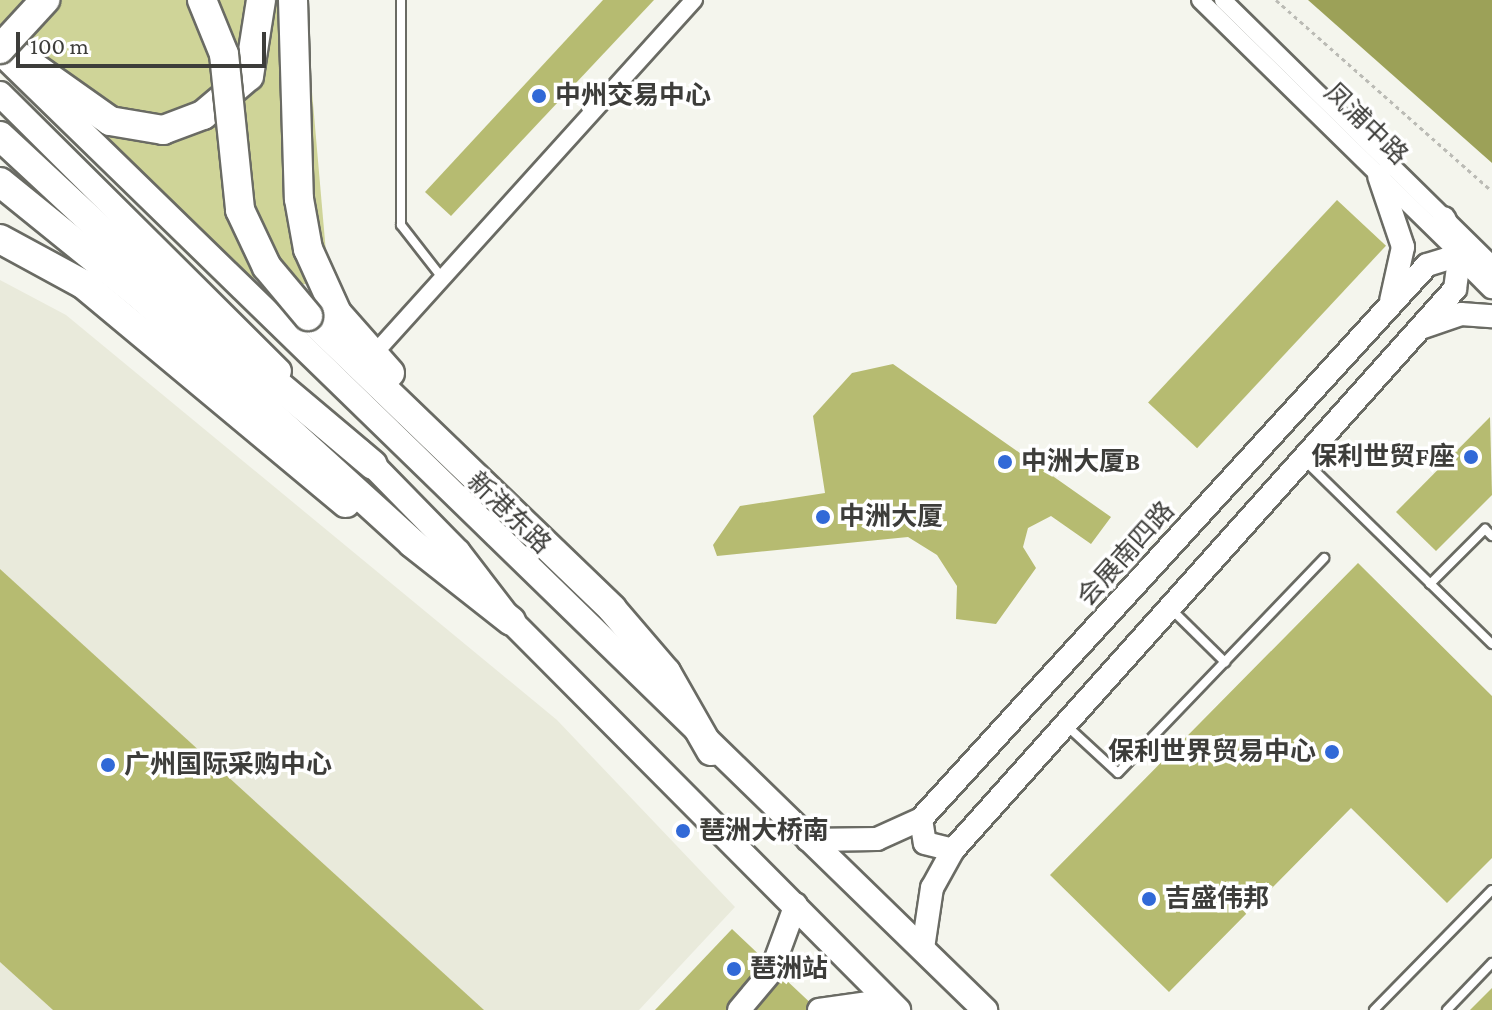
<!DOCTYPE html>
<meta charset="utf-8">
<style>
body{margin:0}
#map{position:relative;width:1492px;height:1010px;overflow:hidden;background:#f4f5ed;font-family:"Crimson Pro","Noto Sans SC",serif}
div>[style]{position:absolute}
.built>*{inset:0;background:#e9eadb}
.green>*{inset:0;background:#cfd498}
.water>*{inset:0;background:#9ca158}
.building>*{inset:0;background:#b6bb71;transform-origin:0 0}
.path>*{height:3px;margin-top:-1.5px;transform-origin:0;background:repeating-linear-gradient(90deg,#bbbbb5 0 4px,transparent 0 8px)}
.roads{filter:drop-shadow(2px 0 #6a6b64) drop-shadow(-2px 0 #6a6b64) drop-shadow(0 2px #6a6b64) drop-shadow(0 -2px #6a6b64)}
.lane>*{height:8px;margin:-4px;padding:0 4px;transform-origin:4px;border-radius:4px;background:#fff}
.street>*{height:16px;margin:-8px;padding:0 8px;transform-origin:8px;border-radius:8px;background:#fff}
.secondary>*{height:22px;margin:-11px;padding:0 11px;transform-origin:11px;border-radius:11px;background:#fff}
.primary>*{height:24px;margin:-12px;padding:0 12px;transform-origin:12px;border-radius:12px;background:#fff}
.highway>*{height:28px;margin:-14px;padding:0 14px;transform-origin:14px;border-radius:14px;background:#fff}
.bridges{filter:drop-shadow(2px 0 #6a6b64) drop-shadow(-2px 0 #6a6b64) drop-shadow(0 2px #6a6b64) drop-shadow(0 -2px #6a6b64)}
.highway-bridge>*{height:28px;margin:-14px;padding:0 14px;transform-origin:14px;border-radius:14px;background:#fff}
.dots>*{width:22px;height:22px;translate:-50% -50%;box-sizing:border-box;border:4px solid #fff;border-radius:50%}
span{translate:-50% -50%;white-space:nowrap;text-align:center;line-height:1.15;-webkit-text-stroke:7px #fff;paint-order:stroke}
.poi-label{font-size:26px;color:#3d3d3a;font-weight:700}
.left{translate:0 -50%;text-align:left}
.right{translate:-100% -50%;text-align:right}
.street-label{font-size:26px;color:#3d3d3a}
.scale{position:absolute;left:16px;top:32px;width:250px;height:36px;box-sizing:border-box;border:4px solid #3d3d3a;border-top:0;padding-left:10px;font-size:24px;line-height:28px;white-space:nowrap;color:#3d3d3a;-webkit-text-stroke:6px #fff;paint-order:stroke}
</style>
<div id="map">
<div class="built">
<i style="clip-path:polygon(0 280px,66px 315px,557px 720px,735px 907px,639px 1010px,0 1010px)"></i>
</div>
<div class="green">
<i style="clip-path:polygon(0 0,304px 0,329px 287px,244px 277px,0 26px)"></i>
</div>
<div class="water">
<i style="clip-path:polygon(1308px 0,1492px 0,1492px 163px)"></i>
</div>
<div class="building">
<i style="clip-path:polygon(603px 0,654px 0,451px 216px,425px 192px)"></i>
<i style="left:1337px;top:200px;width:67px;height:277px;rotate:43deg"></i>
<i style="clip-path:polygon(893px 364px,1111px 517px,1091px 544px,1051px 516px,1028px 528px,1023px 547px,1036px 568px,996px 624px,956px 619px,957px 586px,937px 555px,908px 537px,717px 556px,713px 545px,740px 506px,825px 493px,813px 416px,852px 373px)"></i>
<i style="clip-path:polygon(1490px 417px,1492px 495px,1436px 551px,1396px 512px)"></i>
<i style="clip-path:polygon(1358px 563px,1492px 696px,1492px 858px,1447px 903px,1351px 808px,1169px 992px,1050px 875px)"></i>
<i style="clip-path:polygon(0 569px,484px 1010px,53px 1010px,0 962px)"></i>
<i style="clip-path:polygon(732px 929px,818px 1010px,655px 1010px)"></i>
<i style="clip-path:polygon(1492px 988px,1492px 1010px,1470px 1010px)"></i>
</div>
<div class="path">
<i style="left:1276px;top:0;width:288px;rotate:41.5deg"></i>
</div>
<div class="roads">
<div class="lane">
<i style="left:401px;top:0;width:225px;rotate:90deg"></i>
<i style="left:401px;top:225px;width:68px;rotate:52.1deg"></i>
<i style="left:1304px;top:460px;width:263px;rotate:44.4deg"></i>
<i style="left:1430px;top:584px;width:78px;rotate:-45deg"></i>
<i style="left:1485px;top:529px;width:10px;rotate:45deg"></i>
<i style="left:1171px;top:609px;width:76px;rotate:44.5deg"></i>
<i style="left:1067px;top:726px;width:69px;rotate:42.7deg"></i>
<i style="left:1118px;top:773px;width:298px;rotate:-46.2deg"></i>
<i style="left:1374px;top:1010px;width:168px;rotate:-45.5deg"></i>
<i style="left:1447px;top:1010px;width:65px;rotate:-46.2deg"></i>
</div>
<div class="street">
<i style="left:1200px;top:0;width:354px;rotate:44.4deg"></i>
<i style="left:1223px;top:0;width:377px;rotate:44.5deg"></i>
<i style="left:373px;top:355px;width:479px;rotate:-47.9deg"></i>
</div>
<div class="secondary">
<i style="left:1379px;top:176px;width:75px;rotate:71.3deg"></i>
<i style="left:1403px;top:247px;width:55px;rotate:102.5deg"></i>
<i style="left:1466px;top:261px;width:37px;rotate:45deg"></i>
<i style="left:1423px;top:327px;width:40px;rotate:-18.9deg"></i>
<i style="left:1461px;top:314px;width:31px;rotate:4deg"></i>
<i style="left:921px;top:819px;width:24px;rotate:81deg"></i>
<i style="left:925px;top:843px;width:29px;rotate:14deg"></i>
<i style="left:808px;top:840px;width:69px;rotate:-0.8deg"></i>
<i style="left:877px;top:839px;width:48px;rotate:-24.4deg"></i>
<i style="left:921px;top:819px;width:750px;rotate:-47.59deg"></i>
<i style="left:1427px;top:265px;width:34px;rotate:-17deg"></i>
<i style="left:1460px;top:255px;width:34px;rotate:21deg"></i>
<i style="left:923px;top:948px;width:61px;rotate:-81.5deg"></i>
<i style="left:932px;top:888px;width:43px;rotate:-61.1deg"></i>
<i style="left:953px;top:850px;width:753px;rotate:-48.18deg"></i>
<i style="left:1455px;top:289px;width:34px;rotate:-82deg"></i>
<i style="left:1460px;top:255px;width:40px;rotate:-113.4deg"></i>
<i style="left:739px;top:1010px;width:50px;rotate:-49.9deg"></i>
<i style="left:771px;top:972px;width:72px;rotate:-69.8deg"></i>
<i style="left:819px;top:1010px;width:70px;rotate:-8.2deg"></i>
</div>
<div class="primary">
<i style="left:6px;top:58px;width:1366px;rotate:44.2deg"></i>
<i style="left:0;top:94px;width:393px;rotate:44.8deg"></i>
<i style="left:359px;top:451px;width:141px;rotate:45.6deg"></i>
<i style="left:458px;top:552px;width:87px;rotate:52.5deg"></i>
<i style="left:511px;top:621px;width:549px;rotate:45.15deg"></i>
</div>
<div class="highway">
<i style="left:293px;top:0;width:199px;rotate:88.3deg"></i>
<i style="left:299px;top:199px;width:51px;rotate:79.8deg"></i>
<i style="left:308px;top:249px;width:70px;rotate:65.6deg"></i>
<i style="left:337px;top:313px;width:80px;rotate:48.5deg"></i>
<i style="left:0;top:43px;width:135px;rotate:35.3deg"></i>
<i style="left:110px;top:121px;width:54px;rotate:9.6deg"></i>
<i style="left:163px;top:130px;width:43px;rotate:-20.6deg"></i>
<i style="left:203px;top:115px;width:60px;rotate:-40.3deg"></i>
<i style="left:249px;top:76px;width:77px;rotate:-81deg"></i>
<i style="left:0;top:136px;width:232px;rotate:42.9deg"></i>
<i style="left:170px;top:294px;width:265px;rotate:40.1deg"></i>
<i style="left:0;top:182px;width:184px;rotate:39deg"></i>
<i style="left:143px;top:298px;width:364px;rotate:42.3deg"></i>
<i style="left:412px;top:543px;width:126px;rotate:38.2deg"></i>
<i style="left:0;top:239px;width:94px;rotate:28.5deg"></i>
<i style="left:83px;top:284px;width:342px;rotate:39.8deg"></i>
<i style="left:308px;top:316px;width:422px;rotate:43.9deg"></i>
<i style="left:612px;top:609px;width:83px;rotate:49.4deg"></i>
<i style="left:666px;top:672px;width:91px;rotate:60.3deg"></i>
</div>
</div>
<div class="bridges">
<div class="highway-bridge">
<i style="left:202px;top:0;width:58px;rotate:67.8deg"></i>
<i style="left:224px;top:54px;width:157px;rotate:84.1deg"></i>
<i style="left:240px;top:210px;width:63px;rotate:64.7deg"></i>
<i style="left:267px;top:267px;width:64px;rotate:50.1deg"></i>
<i style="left:0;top:49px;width:67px;rotate:-47.4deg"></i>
</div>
</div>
<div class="dots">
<i style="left:539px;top:96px;background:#3169d7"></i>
<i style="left:1471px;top:457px;background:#3169d7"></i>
<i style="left:1005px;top:462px;background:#3169d7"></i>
<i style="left:823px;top:517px;background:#3169d7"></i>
<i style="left:1332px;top:752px;background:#3169d7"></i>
<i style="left:108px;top:765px;background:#3169d7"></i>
<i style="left:683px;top:831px;background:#3169d7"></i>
<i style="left:1149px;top:899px;background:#3169d7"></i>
<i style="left:734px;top:969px;background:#3169d7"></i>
</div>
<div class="poi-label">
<span class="left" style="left:555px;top:96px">中州交易中心</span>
<span class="right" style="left:1455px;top:457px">保利世贸F座</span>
<span class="left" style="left:1021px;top:462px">中洲大厦B</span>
<span class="left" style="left:839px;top:517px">中洲大厦</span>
<span class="right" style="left:1316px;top:752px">保利世界贸易中心</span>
<span class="left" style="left:124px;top:765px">广州国际采购中心</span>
<span class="left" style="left:699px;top:831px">琶洲大桥南</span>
<span class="left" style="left:1165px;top:899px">吉盛伟邦</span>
<span class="left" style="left:750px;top:969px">琶洲站</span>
</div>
<div class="street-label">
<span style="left:1366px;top:124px;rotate:44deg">凤浦中路</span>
<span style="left:509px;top:513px;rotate:44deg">新港东路</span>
<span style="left:1126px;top:554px;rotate:-48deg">会展南四路</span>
</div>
<div class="scale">100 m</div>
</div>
